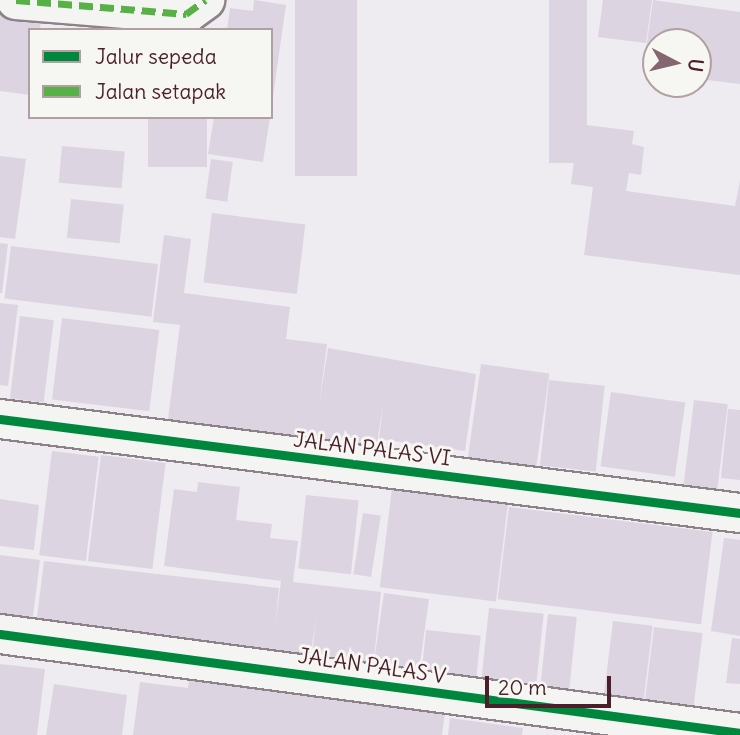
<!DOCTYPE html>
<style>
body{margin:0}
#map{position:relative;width:740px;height:735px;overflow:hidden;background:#eeebf1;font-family:Delius,sans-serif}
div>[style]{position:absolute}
.building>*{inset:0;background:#dcd5e1;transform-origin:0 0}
.roads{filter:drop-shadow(2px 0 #8c8287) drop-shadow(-2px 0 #8c8287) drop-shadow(0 2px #8c8287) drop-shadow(0 -2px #8c8287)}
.minor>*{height:38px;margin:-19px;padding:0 19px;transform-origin:19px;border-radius:19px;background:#f4f4f3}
.quiet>*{height:7px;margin-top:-3.5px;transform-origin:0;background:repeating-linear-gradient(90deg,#57b146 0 14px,transparent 0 21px)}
.cycleway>*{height:9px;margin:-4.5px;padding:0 4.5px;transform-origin:4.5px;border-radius:4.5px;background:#00873e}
span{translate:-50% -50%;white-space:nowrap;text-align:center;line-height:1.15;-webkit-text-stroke:6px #f6f6f2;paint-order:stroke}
.street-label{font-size:21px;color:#4a1f2b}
.legend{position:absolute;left:28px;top:28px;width:245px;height:91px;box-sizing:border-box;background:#f6f6f2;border:2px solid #b1a0a2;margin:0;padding:9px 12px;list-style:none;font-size:21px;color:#4a1f2b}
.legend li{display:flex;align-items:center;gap:14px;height:35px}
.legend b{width:35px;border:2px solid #b1a0a2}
.north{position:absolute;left:642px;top:28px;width:70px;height:70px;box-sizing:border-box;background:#f6f6f2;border:2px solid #b1a0a2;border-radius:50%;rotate:97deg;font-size:19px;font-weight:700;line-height:28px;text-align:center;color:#4a1f2b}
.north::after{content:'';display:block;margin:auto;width:24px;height:32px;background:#836670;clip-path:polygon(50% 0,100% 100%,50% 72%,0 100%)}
.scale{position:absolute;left:485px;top:676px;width:126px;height:32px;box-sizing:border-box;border:4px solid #4a1f2b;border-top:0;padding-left:9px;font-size:21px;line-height:24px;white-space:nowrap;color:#4a1f2b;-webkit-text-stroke:5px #f6f6f2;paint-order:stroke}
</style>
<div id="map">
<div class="building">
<i style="clip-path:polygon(254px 0,286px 5px,273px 96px,271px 30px,227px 30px,230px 8px,253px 11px)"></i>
<i style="left:295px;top:0;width:62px;height:176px"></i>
<i style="left:549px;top:0;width:38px;height:163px"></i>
<i style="clip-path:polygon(603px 0,652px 0,646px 43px,598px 37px)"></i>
<i style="clip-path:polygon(653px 0,740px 12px,740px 84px,698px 79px,698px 42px,656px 42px,656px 73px,643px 71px)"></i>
<i style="clip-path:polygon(0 11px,41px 16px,40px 30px,30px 30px,30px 95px,0 91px)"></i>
<i style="left:148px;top:117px;width:59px;height:50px"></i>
<i style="clip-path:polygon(214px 117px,270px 117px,263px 162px,208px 154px)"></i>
<i style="clip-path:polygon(579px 124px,634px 131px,632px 144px,644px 147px,641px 175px,629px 173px,626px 191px,735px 206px,740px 181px,740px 275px,584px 255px,593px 187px,571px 184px)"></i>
<i style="left:62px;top:146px;width:63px;height:37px;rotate:5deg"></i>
<i style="clip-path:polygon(0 156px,26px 159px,15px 239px,0 237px)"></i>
<i style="left:211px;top:159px;width:22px;height:40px;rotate:8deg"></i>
<i style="left:71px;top:199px;width:53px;height:39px;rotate:6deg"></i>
<i style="left:212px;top:213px;width:94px;height:70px;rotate:7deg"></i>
<i style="clip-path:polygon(164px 235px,191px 239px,184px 293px,290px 307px,286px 339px,327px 344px,319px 406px,328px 348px,476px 374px,465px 451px,379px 439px,383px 403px,376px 451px,168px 419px,180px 325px,153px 322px)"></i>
<i style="clip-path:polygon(0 243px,8px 244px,2px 293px,0 293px)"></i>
<i style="left:11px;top:246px;width:148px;height:53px;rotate:7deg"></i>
<i style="clip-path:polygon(0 303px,18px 305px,8px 386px,0 385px)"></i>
<i style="left:20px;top:316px;width:34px;height:83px;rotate:7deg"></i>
<i style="left:62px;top:318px;width:98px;height:82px;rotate:7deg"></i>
<i style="left:481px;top:364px;width:69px;height:97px;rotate:8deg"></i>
<i style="left:549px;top:380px;width:56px;height:86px;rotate:6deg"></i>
<i style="left:611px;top:392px;width:75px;height:75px;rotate:8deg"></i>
<i style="left:694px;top:400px;width:34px;height:86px;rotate:7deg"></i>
<i style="clip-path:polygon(728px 409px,740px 410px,740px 480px,721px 478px)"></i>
<i style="left:52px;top:451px;width:47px;height:105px;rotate:7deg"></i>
<i style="left:101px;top:455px;width:65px;height:107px;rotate:7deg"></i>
<i style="clip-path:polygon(198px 482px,240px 487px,236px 520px,272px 524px,270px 538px,298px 541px,293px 582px,381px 592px,373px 668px,384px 593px,429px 599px,417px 685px,311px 666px,316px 618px,309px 666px,35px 633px,44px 561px,279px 588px,275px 628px,281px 581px,164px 566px,174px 489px,197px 492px)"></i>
<i style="left:392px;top:488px;width:117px;height:100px;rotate:7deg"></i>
<i style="left:306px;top:495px;width:53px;height:74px;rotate:6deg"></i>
<i style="clip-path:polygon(0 499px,39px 505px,34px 550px,0 546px)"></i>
<i style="left:509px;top:507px;width:205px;height:93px;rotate:7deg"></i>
<i style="left:363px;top:513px;width:18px;height:62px;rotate:9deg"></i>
<i style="clip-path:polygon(724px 538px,740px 540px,740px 636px,711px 631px)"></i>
<i style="clip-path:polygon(0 555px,40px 560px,31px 632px,0 628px)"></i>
<i style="left:489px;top:608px;width:55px;height:82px;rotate:6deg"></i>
<i style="left:548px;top:614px;width:29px;height:87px;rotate:6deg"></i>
<i style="left:613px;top:621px;width:40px;height:94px;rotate:7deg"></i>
<i style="left:654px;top:627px;width:49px;height:86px;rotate:7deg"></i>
<i style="left:426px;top:630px;width:55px;height:51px;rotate:6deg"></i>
<i style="clip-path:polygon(732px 638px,740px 639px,740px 684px,726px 683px)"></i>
<i style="clip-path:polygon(0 664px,45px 669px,37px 735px,0 735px)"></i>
<i style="clip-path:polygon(189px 680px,445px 713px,442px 735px,133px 735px,140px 682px,188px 688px)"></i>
<i style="clip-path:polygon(54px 684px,127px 695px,122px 735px,46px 735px)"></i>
<i style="clip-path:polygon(450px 718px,523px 728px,522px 735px,448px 735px)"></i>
</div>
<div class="roads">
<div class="minor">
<i style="left:16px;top:0;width:171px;rotate:4.7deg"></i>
<i style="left:186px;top:14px;width:24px;rotate:-36deg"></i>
<i style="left:0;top:419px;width:746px;rotate:7.24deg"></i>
<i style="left:0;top:634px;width:747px;rotate:7.62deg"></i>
</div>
</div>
<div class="quiet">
<i style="left:16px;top:0;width:171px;rotate:4.7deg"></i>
<i style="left:186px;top:14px;width:24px;rotate:-36deg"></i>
</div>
<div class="cycleway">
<i style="left:0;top:419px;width:746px;rotate:7.24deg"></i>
<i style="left:0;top:634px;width:747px;rotate:7.62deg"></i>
</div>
<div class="street-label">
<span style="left:372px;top:449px;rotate:7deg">JALAN PALAS VI</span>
<span style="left:372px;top:666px;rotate:8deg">JALAN PALAS V</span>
</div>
<ul class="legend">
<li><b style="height:9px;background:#00873e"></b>Jalur sepeda</li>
<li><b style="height:9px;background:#57b146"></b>Jalan setapak</li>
</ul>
<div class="north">U</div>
<div class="scale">20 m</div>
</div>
